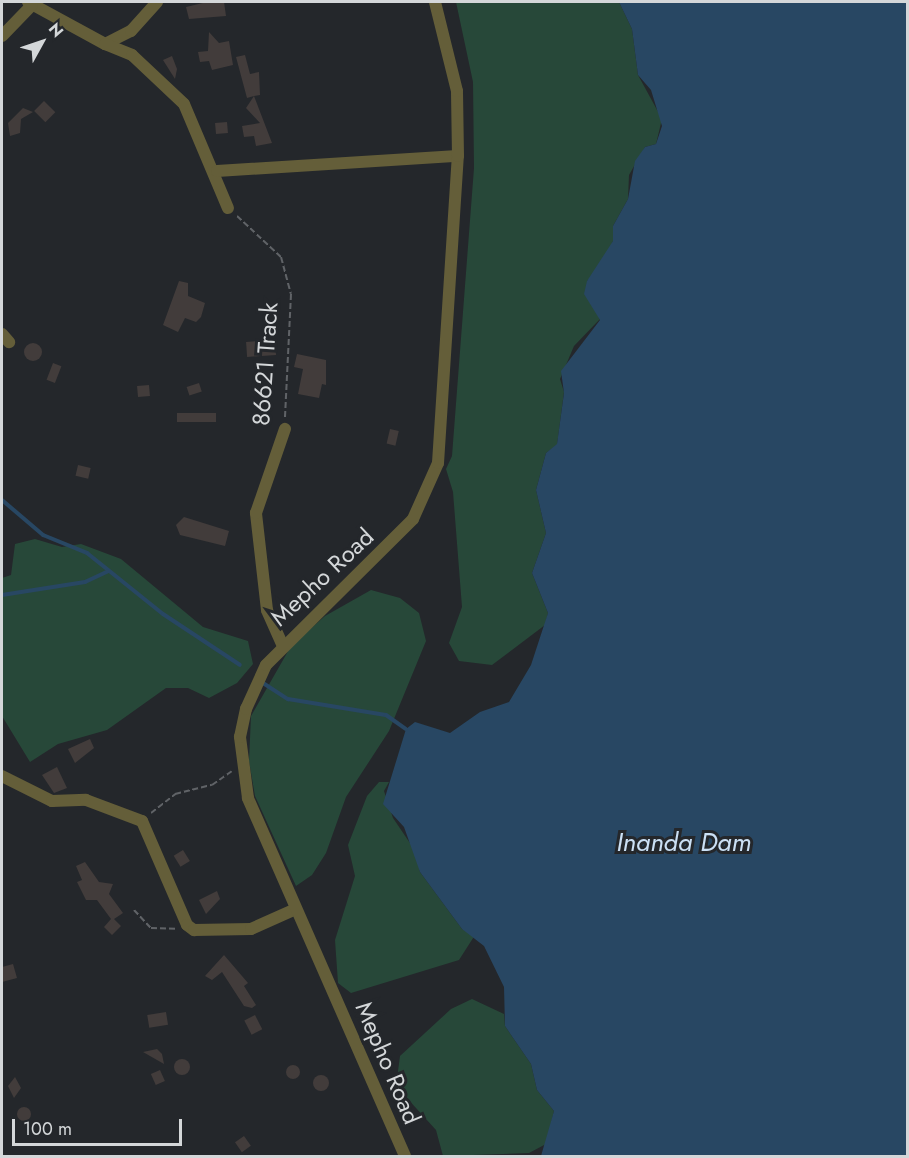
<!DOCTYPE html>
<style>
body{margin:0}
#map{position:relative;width:909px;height:1158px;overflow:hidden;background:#24272b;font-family:Jost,sans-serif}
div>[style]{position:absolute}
.green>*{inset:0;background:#274839}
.water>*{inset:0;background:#284763}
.stream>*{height:4px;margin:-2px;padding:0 2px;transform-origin:2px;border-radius:2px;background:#284763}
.building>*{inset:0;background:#423c3b;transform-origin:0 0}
.round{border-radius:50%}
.path>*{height:2px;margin-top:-1px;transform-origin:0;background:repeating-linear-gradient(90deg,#606367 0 6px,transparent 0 9px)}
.minor>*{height:12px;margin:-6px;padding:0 6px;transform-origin:6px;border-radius:6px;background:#645e39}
span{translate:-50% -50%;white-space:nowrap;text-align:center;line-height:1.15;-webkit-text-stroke:6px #24272b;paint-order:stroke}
.street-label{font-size:24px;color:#d4d7d9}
.water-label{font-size:26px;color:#cbe0f5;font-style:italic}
.frame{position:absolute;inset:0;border:3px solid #d4d7d9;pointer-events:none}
.north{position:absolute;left:12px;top:12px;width:60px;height:60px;-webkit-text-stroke:4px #24272b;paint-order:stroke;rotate:50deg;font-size:16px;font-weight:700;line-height:24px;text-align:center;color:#d4d7d9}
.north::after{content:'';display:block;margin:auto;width:21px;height:27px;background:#d4d7d9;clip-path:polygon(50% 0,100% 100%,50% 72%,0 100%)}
.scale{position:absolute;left:12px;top:1119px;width:170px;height:27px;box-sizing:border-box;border:3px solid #d4d7d9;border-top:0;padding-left:8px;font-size:18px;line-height:21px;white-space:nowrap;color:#d4d7d9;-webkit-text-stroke:4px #24272b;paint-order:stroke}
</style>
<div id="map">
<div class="green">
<i style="clip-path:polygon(456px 2px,619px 2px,632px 29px,638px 75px,662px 119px,656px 144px,645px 147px,629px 175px,628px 199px,613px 226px,613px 241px,604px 263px,587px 281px,600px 319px,574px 346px,560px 379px,564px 392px,557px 445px,546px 453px,536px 490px,546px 533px,532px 573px,548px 613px,545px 625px,492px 665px,459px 661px,449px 643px,462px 607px,453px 492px,446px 469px,452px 456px,474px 168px,473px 82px)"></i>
<i style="clip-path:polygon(35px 539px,62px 547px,81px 544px,121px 559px,203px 627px,248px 641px,253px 664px,237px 683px,209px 698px,188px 688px,166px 688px,107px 730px,58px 744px,30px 762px,2px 716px,2px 578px,11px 575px,15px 544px)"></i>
<i style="clip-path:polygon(371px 590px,400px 598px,419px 613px,426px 641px,389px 731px,346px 797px,326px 853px,312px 875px,296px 886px,255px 796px,249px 761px,251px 716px,291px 646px,325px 616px)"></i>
<i style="clip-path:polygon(379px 782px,389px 782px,384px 791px,393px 818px,416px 852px,420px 872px,462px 929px,475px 935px,459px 960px,351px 993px,338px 983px,335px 940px,355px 876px,348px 845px,367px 796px)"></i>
<i style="clip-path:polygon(472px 999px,504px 1014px,505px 1026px,531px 1064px,537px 1090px,554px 1111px,546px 1144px,529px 1153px,443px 1156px,436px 1130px,396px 1086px,400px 1056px,451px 1009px)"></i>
</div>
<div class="water">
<i style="clip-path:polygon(619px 2px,907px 2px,907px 1156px,541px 1156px,554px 1111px,537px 1090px,531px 1064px,505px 1026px,504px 987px,484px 946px,462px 929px,420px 872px,404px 827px,383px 804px,406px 729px,415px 722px,450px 733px,480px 712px,509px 702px,531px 665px,548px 613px,532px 573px,546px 533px,536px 490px,546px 453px,557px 444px,564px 393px,561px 371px,600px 320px,584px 294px,587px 281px,613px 241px,613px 226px,628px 199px,635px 161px,645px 147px,656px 144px,662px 126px,651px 90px,638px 75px,632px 29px)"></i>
</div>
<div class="stream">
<i style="left:2px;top:500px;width:54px;rotate:40.5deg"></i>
<i style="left:43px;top:535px;width:48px;rotate:22.2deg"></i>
<i style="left:87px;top:553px;width:97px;rotate:38.8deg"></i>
<i style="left:163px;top:614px;width:92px;rotate:33.5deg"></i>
<i style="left:2px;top:595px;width:84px;rotate:-8.9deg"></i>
<i style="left:85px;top:582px;width:26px;rotate:-25deg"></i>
<i style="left:263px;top:683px;width:30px;rotate:33deg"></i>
<i style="left:288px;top:699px;width:99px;rotate:9.3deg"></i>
<i style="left:386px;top:715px;width:24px;rotate:35deg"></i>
</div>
<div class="building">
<i style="clip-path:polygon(207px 2px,224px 2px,226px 16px,189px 19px,186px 7px)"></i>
<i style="clip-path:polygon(209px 32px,219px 43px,229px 41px,233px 65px,212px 70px,209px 61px,200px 62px,198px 52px,208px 51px)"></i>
<i style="clip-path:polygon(245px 55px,250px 74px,259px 72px,260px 95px,254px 96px,272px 143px,256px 146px,254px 136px,244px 137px,242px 126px,260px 123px,246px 108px,254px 96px,247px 98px,236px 57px)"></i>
<i style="clip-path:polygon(172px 56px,177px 69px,175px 79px,163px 60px)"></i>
<i style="left:44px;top:101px;width:16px;height:14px;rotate:45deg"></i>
<i style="clip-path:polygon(23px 108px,33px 112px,21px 119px,20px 133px,10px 136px,8px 123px)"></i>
<i style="left:227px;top:122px;width:11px;height:12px;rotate:85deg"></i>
<i style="clip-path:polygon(179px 281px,188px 283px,188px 296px,205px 303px,201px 317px,196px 322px,185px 318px,178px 332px,163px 325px)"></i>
<i style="left:275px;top:340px;width:15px;height:29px;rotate:86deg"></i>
<i class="round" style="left:24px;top:343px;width:18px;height:18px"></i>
<i style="clip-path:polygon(297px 354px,326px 360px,326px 385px,322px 384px,319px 398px,298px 394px,303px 369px,294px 367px)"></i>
<i style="left:53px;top:363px;width:9px;height:18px;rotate:21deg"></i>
<i style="left:199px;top:383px;width:9px;height:13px;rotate:72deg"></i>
<i style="left:149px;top:385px;width:11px;height:12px;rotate:85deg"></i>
<i style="left:216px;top:413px;width:9px;height:39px;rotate:90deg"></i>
<i style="left:390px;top:429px;width:9px;height:15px;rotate:13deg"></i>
<i style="left:78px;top:465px;width:13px;height:11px;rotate:13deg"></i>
<i style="clip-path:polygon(184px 517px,229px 531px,225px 546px,180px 535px,176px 525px)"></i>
<i style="clip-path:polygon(90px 739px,94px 748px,75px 763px,68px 749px)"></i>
<i style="clip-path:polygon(57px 767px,67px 788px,54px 793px,42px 775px)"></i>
<i style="left:183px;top:850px;width:13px;height:11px;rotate:58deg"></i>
<i style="clip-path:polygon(85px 862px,99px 882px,113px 884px,109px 894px,123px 913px,114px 919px,121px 926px,112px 935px,104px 927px,111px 919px,97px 900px,86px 900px,77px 882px,82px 880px,76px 866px)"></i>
<i style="clip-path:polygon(217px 891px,220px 899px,206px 914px,199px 900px)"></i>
<i style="clip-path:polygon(224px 955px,248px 983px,244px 986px,256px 1005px,252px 1008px,244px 1006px,222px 972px,212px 980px,205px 976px)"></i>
<i style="clip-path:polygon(13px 964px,17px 978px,2px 982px,2px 967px)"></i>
<i style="left:166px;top:1012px;width:13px;height:19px;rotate:81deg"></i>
<i style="left:255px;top:1015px;width:16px;height:12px;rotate:63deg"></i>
<i style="clip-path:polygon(157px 1049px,162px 1054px,164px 1064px,143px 1052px)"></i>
<i class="round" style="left:174px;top:1059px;width:16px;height:16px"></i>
<i class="round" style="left:286px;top:1065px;width:14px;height:14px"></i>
<i style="left:160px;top:1070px;width:12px;height:10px;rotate:66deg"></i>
<i class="round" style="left:313px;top:1075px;width:16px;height:16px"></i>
<i style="clip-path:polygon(15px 1077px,21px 1088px,14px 1098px,8px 1086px)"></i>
<i class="round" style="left:17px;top:1107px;width:14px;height:14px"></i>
<i style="left:244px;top:1136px;width:12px;height:11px;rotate:55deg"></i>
</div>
<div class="path">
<i style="left:237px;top:216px;width:60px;rotate:43deg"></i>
<i style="left:281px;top:257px;width:38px;rotate:75deg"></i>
<i style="left:291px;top:294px;width:124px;rotate:92.8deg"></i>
<i style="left:151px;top:813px;width:31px;rotate:-38deg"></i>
<i style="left:175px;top:794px;width:38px;rotate:-14deg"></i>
<i style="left:212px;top:785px;width:24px;rotate:-35deg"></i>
<i style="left:134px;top:910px;width:25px;rotate:47deg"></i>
<i style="left:151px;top:928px;width:25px;rotate:2deg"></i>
</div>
<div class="minor">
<i style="left:28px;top:2px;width:88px;rotate:28.6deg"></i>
<i style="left:105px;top:44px;width:29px;rotate:-27deg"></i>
<i style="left:131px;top:31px;width:39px;rotate:-48deg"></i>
<i style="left:2px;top:36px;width:43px;rotate:-45.9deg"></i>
<i style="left:105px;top:44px;width:29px;rotate:22deg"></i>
<i style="left:132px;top:55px;width:71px;rotate:43.3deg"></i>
<i style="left:184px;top:104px;width:113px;rotate:67.1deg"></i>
<i style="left:217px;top:171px;width:241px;rotate:-3.6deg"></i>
<i style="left:2px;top:334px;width:11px;rotate:49deg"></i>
<i style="left:282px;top:644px;width:37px;rotate:-114deg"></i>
<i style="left:267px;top:610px;width:98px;rotate:-96.5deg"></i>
<i style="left:256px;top:513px;width:89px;rotate:-71deg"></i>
<i style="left:2px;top:776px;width:56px;rotate:26.6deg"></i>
<i style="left:52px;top:801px;width:34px;rotate:-2deg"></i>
<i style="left:86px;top:800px;width:60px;rotate:20.6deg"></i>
<i style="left:142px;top:821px;width:113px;rotate:66.6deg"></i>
<i style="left:187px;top:925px;width:9px;rotate:36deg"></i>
<i style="left:194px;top:930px;width:57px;rotate:-1deg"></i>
<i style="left:251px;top:929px;width:49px;rotate:-24deg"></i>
<i style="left:405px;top:1156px;width:391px;rotate:-113.7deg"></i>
<i style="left:248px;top:798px;width:62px;rotate:-97.5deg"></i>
<i style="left:240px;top:737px;width:29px;rotate:-78deg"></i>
<i style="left:246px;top:709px;width:48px;rotate:-65.6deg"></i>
<i style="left:266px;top:665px;width:207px;rotate:-44.8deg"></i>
<i style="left:413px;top:519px;width:61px;rotate:-65.9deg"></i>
<i style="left:438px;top:463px;width:308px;rotate:-86.3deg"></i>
<i style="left:458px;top:156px;width:65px;rotate:-90.9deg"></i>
<i style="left:457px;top:91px;width:92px;rotate:-103.9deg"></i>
</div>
<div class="street-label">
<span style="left:265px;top:364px;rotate:-86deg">86621 Track</span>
<span style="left:322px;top:577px;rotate:-43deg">Mepho Road</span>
<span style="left:388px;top:1063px;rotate:67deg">Mepho Road</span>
</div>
<div class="water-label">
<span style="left:684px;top:843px">Inanda Dam</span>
</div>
<div class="frame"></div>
<div class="north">N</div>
<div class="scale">100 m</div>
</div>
